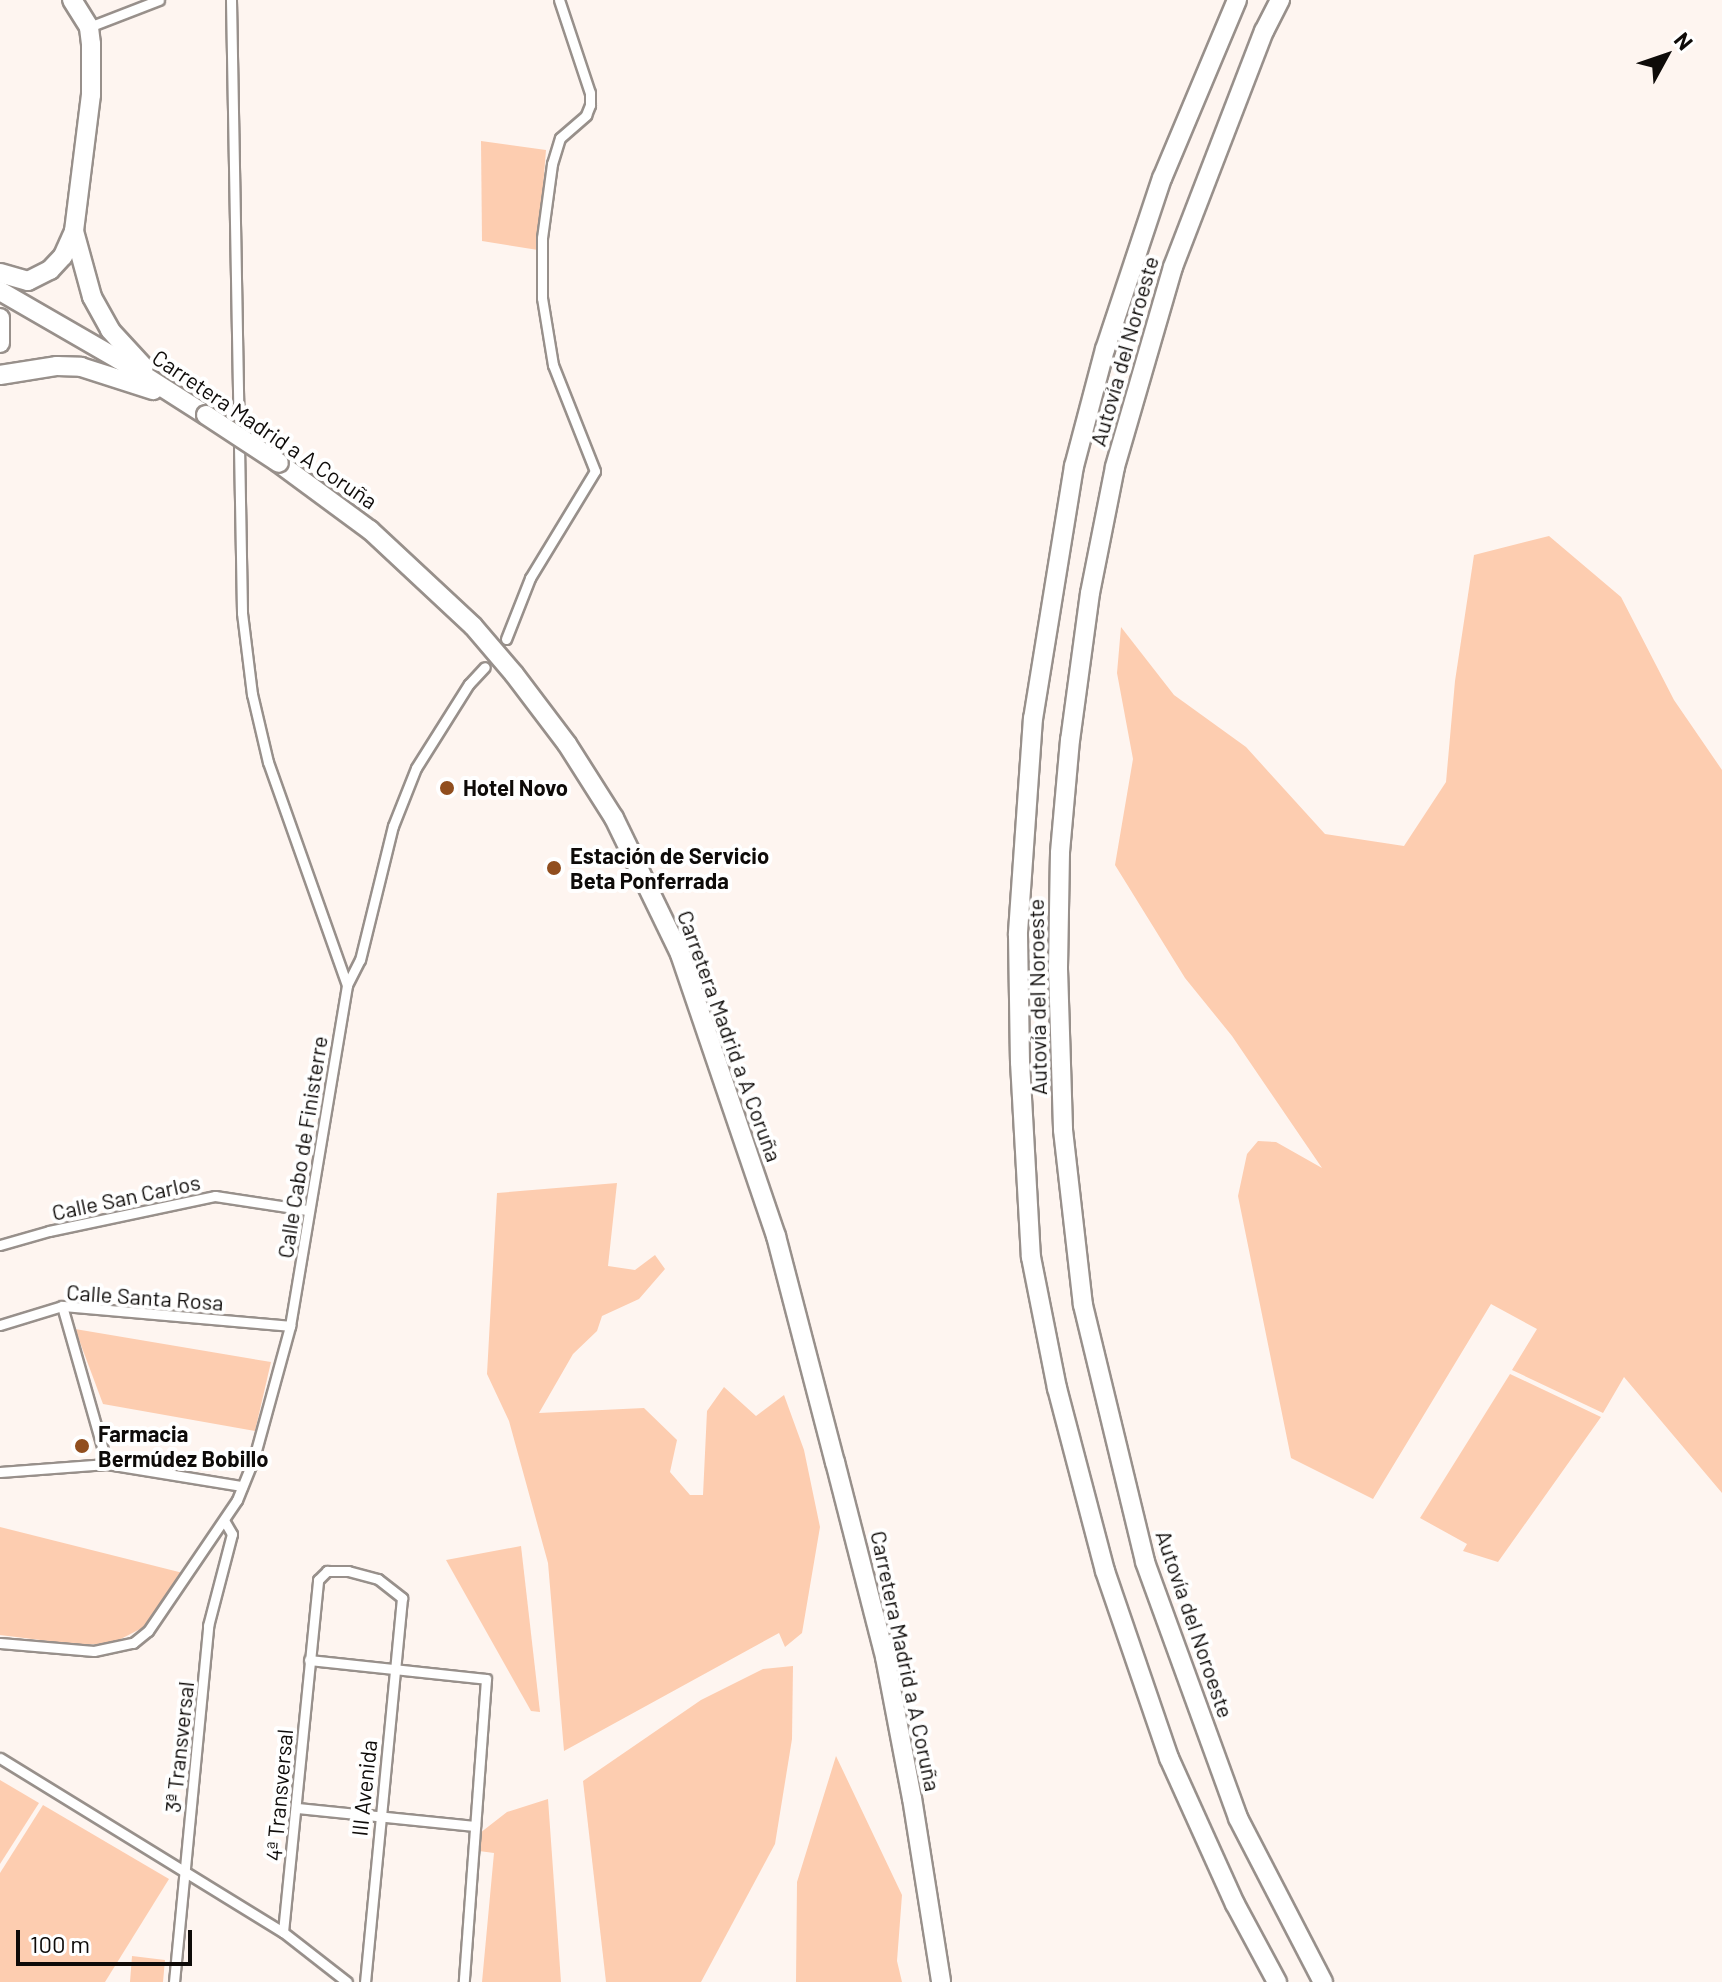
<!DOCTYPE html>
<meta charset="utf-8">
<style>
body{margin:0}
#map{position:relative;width:1722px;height:1982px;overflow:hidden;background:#fef5f0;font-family:Barlow,sans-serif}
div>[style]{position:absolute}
.green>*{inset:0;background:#fdcdb0}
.roads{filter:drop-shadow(2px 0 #98908b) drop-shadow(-2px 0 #98908b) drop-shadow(0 2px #98908b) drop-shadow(0 -2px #98908b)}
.street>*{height:9px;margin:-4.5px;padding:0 4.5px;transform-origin:4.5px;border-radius:4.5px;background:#fff}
.highway>*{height:18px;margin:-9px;padding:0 9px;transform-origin:9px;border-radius:9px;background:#fff}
.bridges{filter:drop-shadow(2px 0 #98908b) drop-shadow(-2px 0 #98908b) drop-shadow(0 2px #98908b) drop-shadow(0 -2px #98908b)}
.highway-bridge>*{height:18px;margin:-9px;padding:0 9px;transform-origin:9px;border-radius:9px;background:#fff}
.dots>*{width:22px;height:22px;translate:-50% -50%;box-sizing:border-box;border:4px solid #fff;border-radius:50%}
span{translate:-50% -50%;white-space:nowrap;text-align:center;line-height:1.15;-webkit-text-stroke:8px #fff;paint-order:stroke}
.street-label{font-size:22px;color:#0e0b09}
.poi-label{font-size:22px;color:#0e0b09;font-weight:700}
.left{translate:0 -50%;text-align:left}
.north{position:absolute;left:1626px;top:16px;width:80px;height:80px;-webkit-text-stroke:6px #fff;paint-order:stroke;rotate:50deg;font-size:22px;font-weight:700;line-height:32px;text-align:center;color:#0e0b09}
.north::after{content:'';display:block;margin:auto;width:28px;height:36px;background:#0e0b09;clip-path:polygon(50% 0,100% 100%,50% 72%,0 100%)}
.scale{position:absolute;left:16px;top:1930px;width:176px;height:36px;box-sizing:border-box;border:4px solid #0e0b09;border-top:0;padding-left:10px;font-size:24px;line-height:28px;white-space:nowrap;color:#0e0b09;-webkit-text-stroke:6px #fff;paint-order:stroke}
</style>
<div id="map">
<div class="green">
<i style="clip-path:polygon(481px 141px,546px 150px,538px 250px,482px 241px)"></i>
<i style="clip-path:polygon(1549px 536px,1621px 597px,1674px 700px,1722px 770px,1722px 1493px,1624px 1377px,1603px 1413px,1512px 1370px,1537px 1329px,1491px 1304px,1373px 1499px,1291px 1458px,1238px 1196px,1247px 1154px,1258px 1141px,1276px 1142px,1322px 1168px,1232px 1036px,1185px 978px,1115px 865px,1133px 759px,1117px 673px,1121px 627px,1174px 695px,1246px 747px,1325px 834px,1404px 846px,1446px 782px,1455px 681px,1474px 555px)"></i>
<i style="clip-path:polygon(617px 1183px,608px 1266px,635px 1270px,655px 1255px,665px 1269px,639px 1299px,602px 1316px,597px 1331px,573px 1354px,539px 1413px,644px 1408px,677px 1440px,670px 1472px,690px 1495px,703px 1495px,707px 1411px,724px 1387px,756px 1416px,784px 1395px,804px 1450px,820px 1527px,802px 1633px,785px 1647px,779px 1633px,564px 1751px,548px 1563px,509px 1421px,487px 1374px,497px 1193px)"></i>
<i style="clip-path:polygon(75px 1329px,271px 1362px,255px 1431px,103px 1404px)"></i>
<i style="clip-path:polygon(1510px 1374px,1601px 1417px,1498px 1562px,1463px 1551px,1467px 1544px,1420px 1518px)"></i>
<i style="clip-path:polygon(0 1527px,183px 1573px,144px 1627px,113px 1643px,81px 1645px,0 1635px)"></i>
<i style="clip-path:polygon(521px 1546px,540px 1712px,531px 1711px,446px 1560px)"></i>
<i style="clip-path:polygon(793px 1666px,792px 1739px,775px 1844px,701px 1982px,606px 1982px,583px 1781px,701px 1700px,763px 1669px)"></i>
<i style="clip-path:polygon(836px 1756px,902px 1895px,897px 1961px,902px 1982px,796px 1982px,797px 1882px)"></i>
<i style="clip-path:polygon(0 1780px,39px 1803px,0 1864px)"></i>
<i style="clip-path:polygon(548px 1799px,561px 1982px,482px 1982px,494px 1853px,479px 1851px,480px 1833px,507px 1812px)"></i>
<i style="clip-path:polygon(43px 1805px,169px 1879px,105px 1982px,0 1982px,0 1873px)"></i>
<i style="clip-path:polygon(132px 1956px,165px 1960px,163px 1982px,130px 1982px)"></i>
</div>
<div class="roads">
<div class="street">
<i style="left:231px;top:0;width:613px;rotate:88.97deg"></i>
<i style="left:242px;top:613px;width:82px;rotate:83deg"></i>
<i style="left:252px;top:694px;width:70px;rotate:76.8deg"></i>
<i style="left:268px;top:762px;width:237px;rotate:70.5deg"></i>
<i style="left:89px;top:27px;width:75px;rotate:-21.1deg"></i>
<i style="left:506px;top:639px;width:66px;rotate:-68.5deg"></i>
<i style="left:530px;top:578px;width:125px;rotate:-58.7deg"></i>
<i style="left:595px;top:471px;width:114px;rotate:-111.6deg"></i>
<i style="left:553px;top:365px;width:68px;rotate:-99.3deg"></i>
<i style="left:542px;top:298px;width:60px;rotate:-90deg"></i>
<i style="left:542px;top:238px;width:75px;rotate:-82.3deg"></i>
<i style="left:552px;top:164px;width:27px;rotate:-73deg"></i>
<i style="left:560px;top:138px;width:35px;rotate:-41deg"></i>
<i style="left:586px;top:115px;width:11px;rotate:-68deg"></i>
<i style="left:590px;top:105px;width:12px;rotate:-90deg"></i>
<i style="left:590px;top:93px;width:98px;rotate:-108.4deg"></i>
<i style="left:0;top:1245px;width:51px;rotate:-15.9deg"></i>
<i style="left:49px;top:1231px;width:170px;rotate:-11.9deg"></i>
<i style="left:215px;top:1196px;width:93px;rotate:8.7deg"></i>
<i style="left:62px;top:1306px;width:164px;rotate:74.1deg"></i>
<i style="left:0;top:1325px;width:65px;rotate:-17deg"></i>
<i style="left:62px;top:1306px;width:229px;rotate:5deg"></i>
<i style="left:0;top:1472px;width:107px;rotate:-4.3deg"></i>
<i style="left:107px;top:1464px;width:137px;rotate:9.3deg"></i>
<i style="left:0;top:1643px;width:94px;rotate:4.9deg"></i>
<i style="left:94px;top:1651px;width:40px;rotate:-12deg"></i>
<i style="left:133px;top:1643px;width:19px;rotate:-39deg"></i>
<i style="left:148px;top:1631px;width:158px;rotate:-55.8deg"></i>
<i style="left:237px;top:1500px;width:45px;rotate:-68deg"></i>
<i style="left:254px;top:1458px;width:137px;rotate:-74.7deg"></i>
<i style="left:290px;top:1326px;width:346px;rotate:-80.5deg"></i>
<i style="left:347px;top:985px;width:28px;rotate:-63deg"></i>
<i style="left:360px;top:960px;width:138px;rotate:-76.2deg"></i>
<i style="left:393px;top:826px;width:62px;rotate:-68.4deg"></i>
<i style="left:416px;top:768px;width:99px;rotate:-57.8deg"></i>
<i style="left:469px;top:684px;width:23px;rotate:-47deg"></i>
<i style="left:309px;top:1660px;width:178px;rotate:6.1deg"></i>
<i style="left:486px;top:1679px;width:304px;rotate:94.2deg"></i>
<i style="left:0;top:1758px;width:332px;rotate:31.6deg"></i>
<i style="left:283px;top:1932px;width:81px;rotate:38deg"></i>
<i style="left:297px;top:1808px;width:179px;rotate:5.8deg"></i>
<i style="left:283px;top:1932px;width:354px;rotate:-84.3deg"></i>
<i style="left:318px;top:1580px;width:13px;rotate:-45deg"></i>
<i style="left:327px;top:1571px;width:21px"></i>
<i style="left:348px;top:1571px;width:31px;rotate:15deg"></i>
<i style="left:378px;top:1579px;width:31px;rotate:38deg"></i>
<i style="left:402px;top:1598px;width:386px;rotate:95.5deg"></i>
<i style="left:174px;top:1982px;width:358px;rotate:-84.5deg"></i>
<i style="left:208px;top:1626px;width:95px;rotate:-75.4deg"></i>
<i style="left:232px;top:1534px;width:16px;rotate:-120deg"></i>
</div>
<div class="highway">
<i style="left:1237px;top:0;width:193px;rotate:112.8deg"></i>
<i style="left:1162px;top:178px;width:180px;rotate:108.4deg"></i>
<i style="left:1105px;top:349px;width:121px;rotate:104.8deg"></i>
<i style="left:1074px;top:466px;width:255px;rotate:99.2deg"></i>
<i style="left:1033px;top:718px;width:218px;rotate:94deg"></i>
<i style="left:1018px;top:935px;width:127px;rotate:89.1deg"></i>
<i style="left:1020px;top:1062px;width:195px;rotate:86.8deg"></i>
<i style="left:1031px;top:1257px;width:134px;rotate:78.8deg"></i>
<i style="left:1057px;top:1388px;width:189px;rotate:75.3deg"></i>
<i style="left:1105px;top:1571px;width:198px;rotate:71.1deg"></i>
<i style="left:1169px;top:1758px;width:160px;rotate:65.7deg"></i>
<i style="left:1235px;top:1904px;width:89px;rotate:61.7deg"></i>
<i style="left:1280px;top:0;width:35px;rotate:117deg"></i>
<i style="left:1264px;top:31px;width:253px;rotate:111.1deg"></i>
<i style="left:1173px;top:267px;width:208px;rotate:106.2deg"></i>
<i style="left:1115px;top:467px;width:128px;rotate:101.2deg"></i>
<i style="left:1090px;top:593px;width:148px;rotate:97.7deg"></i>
<i style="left:1070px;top:740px;width:113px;rotate:95.1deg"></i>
<i style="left:1060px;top:853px;width:116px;rotate:91deg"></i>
<i style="left:1058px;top:969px;width:161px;rotate:88.2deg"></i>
<i style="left:1063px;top:1130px;width:176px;rotate:83.5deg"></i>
<i style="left:1083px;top:1305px;width:264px;rotate:76.4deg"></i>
<i style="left:1145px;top:1562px;width:272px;rotate:70deg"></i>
<i style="left:1238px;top:1818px;width:185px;rotate:62.6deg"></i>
<i style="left:74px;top:231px;width:68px;rotate:74.7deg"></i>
<i style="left:92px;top:297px;width:38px;rotate:61deg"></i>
<i style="left:110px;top:330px;width:50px;rotate:47.4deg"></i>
<i style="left:0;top:273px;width:29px;rotate:16deg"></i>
<i style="left:28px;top:281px;width:25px;rotate:-27deg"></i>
<i style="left:50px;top:270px;width:19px;rotate:-47deg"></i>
<i style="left:63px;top:256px;width:27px;rotate:-66deg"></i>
<i style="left:74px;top:231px;width:137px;rotate:-82.9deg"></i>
<i style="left:91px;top:95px;width:51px;rotate:-90deg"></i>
<i style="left:91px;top:44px;width:17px;rotate:-97deg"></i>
<i style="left:89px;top:27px;width:32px;rotate:-122deg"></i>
<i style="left:0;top:291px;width:136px;rotate:30deg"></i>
<i style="left:118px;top:359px;width:104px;rotate:32.5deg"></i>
<i style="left:0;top:318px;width:25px;rotate:90deg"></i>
<i style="left:0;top:375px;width:58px;rotate:-9deg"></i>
<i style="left:57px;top:366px;width:24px;rotate:2deg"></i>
<i style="left:81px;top:367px;width:76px;rotate:17.7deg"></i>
<i style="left:279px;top:463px;width:113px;rotate:36.4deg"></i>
<i style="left:370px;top:530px;width:141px;rotate:43deg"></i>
<i style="left:473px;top:626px;width:63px;rotate:49.5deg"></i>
<i style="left:514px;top:674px;width:88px;rotate:52.9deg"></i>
<i style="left:567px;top:744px;width:88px;rotate:57.6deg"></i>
<i style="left:614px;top:818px;width:151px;rotate:64.1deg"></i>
<i style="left:680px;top:954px;width:298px;rotate:71.2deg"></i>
<i style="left:776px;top:1236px;width:234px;rotate:75.4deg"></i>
<i style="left:835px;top:1462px;width:201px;rotate:75.6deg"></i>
<i style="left:885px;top:1657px;width:144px;rotate:79.2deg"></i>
<i style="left:912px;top:1798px;width:186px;rotate:81deg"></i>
</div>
</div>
<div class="bridges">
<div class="highway-bridge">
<i style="left:206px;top:415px;width:87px;rotate:33.3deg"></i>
</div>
</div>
<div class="dots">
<i style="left:447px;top:788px;background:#914e1e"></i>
<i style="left:554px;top:868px;background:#914e1e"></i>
<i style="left:82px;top:1446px;background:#914e1e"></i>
</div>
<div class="street-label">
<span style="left:1124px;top:351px;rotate:-74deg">Autovía del Noroeste</span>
<span style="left:265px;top:429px;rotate:34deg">Carretera Madrid a A Coruña</span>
<span style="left:1037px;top:997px;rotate:-91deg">Autovía del Noroeste</span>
<span style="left:730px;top:1036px;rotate:70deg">Carretera Madrid a A Coruña</span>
<span style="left:302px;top:1147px;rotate:-81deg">Calle Cabo de Finisterre</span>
<span style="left:126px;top:1197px;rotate:-12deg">Calle San Carlos</span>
<span style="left:145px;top:1297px;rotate:4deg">Calle Santa Rosa</span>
<span style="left:1195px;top:1624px;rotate:71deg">Autovía del Noroeste</span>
<span style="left:906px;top:1661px;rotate:78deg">Carretera Madrid a A Coruña</span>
<span style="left:179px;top:1747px;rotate:-84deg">3ª Transversal</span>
<span style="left:364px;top:1788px;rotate:-84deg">III Avenida</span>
<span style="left:279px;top:1795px;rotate:-85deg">4ª Transversal</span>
</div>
<div class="poi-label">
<span class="left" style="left:463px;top:788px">Hotel Novo</span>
<span class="left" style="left:570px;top:868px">Estación de Servicio<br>Beta Ponferrada</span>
<span class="left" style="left:98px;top:1446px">Farmacia<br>Bermúdez Bobillo</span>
</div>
<div class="north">N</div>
<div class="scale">100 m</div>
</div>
